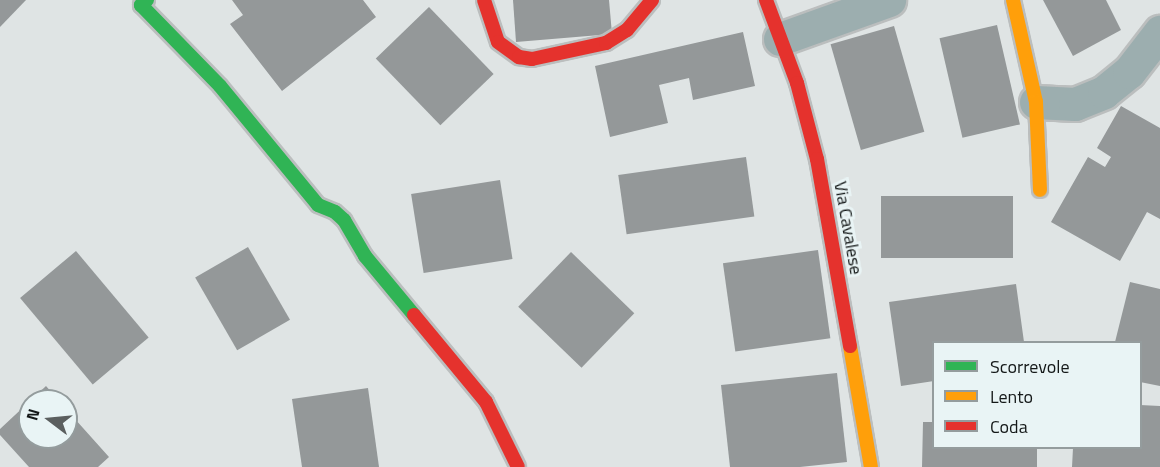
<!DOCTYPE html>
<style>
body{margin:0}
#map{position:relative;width:1160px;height:467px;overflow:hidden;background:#dfe4e4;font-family:"Titillium Web",sans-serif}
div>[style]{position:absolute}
.building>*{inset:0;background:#949899;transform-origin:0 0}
.roads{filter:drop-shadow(2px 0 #bbbebe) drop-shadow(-2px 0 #bbbebe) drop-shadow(0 2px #bbbebe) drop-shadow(0 -2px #bbbebe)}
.street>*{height:33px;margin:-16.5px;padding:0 16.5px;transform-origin:16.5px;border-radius:16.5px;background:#9caeaf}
.fast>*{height:14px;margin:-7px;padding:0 7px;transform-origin:7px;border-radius:7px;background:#30b455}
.slow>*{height:14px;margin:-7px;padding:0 7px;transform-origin:7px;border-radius:7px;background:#ff9f0a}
.jam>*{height:14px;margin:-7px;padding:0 7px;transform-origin:7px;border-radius:7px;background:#e5322d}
span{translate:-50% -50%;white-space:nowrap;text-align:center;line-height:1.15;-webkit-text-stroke:6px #e9f4f5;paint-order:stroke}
.street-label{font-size:18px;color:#141818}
.legend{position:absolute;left:932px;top:341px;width:210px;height:108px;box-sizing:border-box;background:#e9f4f5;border:2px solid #949c9d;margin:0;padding:8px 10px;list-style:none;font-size:18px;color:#141818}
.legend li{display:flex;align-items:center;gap:12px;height:30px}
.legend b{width:30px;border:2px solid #949c9d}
.north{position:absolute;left:18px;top:389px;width:60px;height:60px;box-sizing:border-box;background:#e9f4f5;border:2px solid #949c9d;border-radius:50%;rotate:286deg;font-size:16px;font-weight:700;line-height:24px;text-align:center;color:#141818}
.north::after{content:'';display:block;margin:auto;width:21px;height:27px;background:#5b5f5f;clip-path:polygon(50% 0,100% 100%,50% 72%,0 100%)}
</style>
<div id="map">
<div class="building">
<i style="clip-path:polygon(0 0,26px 0,0 27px)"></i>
<i style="clip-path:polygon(232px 0,363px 0,376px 17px,282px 91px,230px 24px,243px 15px)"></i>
<i style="clip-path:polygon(513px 0,609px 0,612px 34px,516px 42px)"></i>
<i style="clip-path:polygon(1043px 0,1106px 0,1121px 30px,1073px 56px)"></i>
<i style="left:429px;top:7px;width:93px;height:74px;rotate:46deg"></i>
<i style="left:997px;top:25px;width:102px;height:59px;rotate:77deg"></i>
<i style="left:894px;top:26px;width:110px;height:66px;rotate:74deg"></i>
<i style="clip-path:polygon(743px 32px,755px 86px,693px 100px,689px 78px,659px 85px,668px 123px,610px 137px,595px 66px)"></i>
<i style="clip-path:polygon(1121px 106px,1160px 128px,1160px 219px,1147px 212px,1120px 261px,1051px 222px,1088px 157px,1105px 167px,1111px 157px,1097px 148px)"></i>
<i style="left:746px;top:157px;width:60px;height:129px;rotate:82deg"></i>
<i style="left:500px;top:180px;width:80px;height:90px;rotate:81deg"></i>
<i style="left:881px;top:196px;width:132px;height:62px"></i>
<i style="left:248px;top:247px;width:84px;height:61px;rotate:60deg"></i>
<i style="left:818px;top:250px;width:89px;height:96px;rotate:82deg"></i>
<i style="left:76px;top:251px;width:113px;height:73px;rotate:50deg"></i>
<i style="left:571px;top:252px;width:88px;height:76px;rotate:44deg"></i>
<i style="clip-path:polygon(1130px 282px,1160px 289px,1160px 386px,1140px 382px,1140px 342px,1115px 342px)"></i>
<i style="clip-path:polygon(1016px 284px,1024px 342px,934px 342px,934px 381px,901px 386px,889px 302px)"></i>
<i style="clip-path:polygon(837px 373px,847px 462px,800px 467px,730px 467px,721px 385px)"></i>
<i style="clip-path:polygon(46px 386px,59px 401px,30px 401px)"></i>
<i style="clip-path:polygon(368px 388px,379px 467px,302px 467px,292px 399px)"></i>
<i style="clip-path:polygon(30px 401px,30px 437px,66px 437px,66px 409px,109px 457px,98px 467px,29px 467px,0 435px,0 429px)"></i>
<i style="clip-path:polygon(1140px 405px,1160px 406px,1160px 467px,1072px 467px,1073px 448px,1140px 448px)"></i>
<i style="clip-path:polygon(923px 422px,934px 422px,934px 448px,1037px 448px,1037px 467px,922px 467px)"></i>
</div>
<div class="roads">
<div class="street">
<i style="left:780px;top:39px;width:116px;rotate:-19.7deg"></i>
<i style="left:1036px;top:102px;width:39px;rotate:3deg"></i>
<i style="left:1075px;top:104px;width:31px;rotate:-22deg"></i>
<i style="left:1104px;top:92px;width:32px;rotate:-39deg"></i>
<i style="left:1129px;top:72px;width:51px;rotate:-52.2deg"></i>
</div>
<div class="fast">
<i style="left:147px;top:0;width:8px;rotate:140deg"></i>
<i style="left:141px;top:5px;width:113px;rotate:45.7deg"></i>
<i style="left:220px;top:86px;width:154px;rotate:50.5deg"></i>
<i style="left:318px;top:205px;width:18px;rotate:22deg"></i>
<i style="left:335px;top:212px;width:12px;rotate:42deg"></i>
<i style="left:344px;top:220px;width:42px;rotate:59.7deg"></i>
<i style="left:365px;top:256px;width:77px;rotate:50.3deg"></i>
</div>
<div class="slow">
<i style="left:1013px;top:0;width:105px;rotate:77.3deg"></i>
<i style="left:1036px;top:102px;width:88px;rotate:87.4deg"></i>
<i style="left:850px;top:346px;width:123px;rotate:80.2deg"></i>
</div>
<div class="jam">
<i style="left:484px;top:0;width:44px;rotate:71.6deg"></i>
<i style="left:498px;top:42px;width:26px;rotate:36deg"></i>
<i style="left:519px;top:57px;width:13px;rotate:9deg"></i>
<i style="left:532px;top:59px;width:76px;rotate:-12.2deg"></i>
<i style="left:606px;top:43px;width:25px;rotate:-32deg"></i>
<i style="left:627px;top:30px;width:39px;rotate:-50deg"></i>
<i style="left:766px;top:0;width:89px;rotate:69.5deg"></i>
<i style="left:797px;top:83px;width:79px;rotate:75.3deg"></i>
<i style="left:817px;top:159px;width:190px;rotate:80deg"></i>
<i style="left:414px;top:315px;width:113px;rotate:50.4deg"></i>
<i style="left:486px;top:402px;width:72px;rotate:63.8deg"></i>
</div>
</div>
<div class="street-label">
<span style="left:848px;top:228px;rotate:80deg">Via Cavalese</span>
</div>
<ul class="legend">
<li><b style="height:8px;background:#30b455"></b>Scorrevole</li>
<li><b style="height:8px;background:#ff9f0a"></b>Lento</li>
<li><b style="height:8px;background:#e5322d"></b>Coda</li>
</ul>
<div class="north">N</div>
</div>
